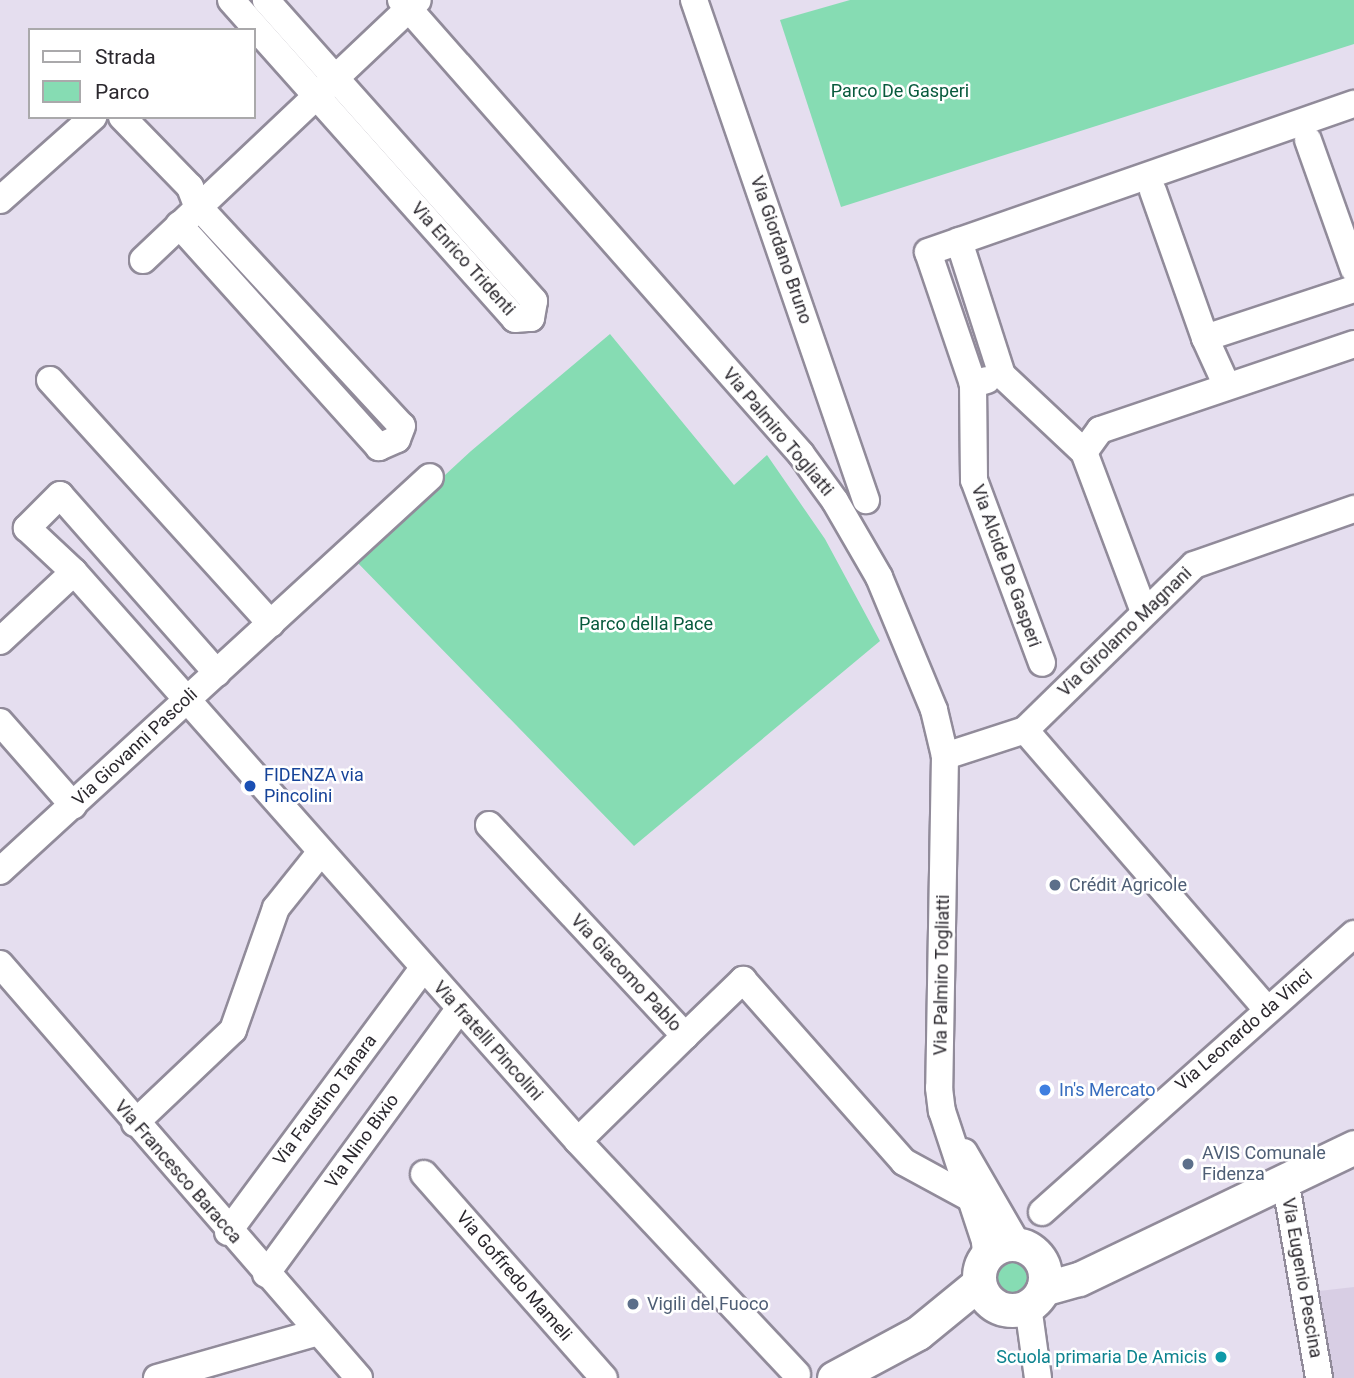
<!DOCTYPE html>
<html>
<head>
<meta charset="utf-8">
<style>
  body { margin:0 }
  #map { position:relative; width:1354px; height:1378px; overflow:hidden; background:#e5deef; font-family:Roboto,sans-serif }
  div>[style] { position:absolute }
  .built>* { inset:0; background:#d8cee4 }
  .green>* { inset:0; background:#86dcb3 }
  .round { border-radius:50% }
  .roads { filter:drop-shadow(2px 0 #918b9a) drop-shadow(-2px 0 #918b9a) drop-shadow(0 2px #918b9a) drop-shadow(0 -2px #918b9a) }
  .minor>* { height:26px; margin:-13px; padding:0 13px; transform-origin:13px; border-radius:13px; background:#fff }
  .major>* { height:33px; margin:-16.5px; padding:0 16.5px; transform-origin:16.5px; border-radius:16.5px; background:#fff }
  .major>.ring { margin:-16.5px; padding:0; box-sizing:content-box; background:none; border:33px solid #fff; border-radius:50% }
  .dots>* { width:19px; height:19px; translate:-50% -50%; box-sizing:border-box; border:4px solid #fff; border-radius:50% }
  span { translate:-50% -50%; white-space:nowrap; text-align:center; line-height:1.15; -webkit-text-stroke:5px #fff; paint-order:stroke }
  .park-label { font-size:18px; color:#085a3d }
  .street-label { font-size:18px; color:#2b282e }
  .transit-label { font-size:18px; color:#164399 }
  .left { translate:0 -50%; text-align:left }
  .service-label { font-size:18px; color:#4e5e75 }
  .shop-label { font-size:18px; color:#366cbe }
  .culture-label { font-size:18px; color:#0d838f }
  .right { translate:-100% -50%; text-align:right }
  .legend { position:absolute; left:28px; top:28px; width:228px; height:91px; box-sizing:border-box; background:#fff; border:2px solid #aaa9ab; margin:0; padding:9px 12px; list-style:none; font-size:21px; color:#2b282e }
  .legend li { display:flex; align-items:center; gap:14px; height:35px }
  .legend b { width:35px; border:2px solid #aaa9ab }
</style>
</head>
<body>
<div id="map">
  <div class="built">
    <div style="clip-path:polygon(1354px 1287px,1354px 1378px,1333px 1378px,1319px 1291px)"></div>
  </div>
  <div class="green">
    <div style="clip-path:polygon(850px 0,1354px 0,1354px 44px,841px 207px,780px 20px)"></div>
    <div style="clip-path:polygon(610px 334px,734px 485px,767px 455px,825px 539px,880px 641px,634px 846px,354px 559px,471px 451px)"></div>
    <div class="round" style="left:995px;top:1261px;width:32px;height:32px"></div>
  </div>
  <div class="roads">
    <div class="minor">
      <div style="left:231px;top:0;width:427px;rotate:48.3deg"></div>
      <div style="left:515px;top:319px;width:16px;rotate:-4deg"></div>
      <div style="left:531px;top:318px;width:17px;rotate:-80deg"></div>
      <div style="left:534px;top:301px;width:403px;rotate:-131.7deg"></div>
      <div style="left:401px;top:0;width:605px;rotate:48.62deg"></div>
      <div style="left:801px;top:454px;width:58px;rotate:54.1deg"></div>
      <div style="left:835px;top:501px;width:88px;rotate:59.9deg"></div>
      <div style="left:879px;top:577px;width:144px;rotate:67.5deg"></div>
      <div style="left:934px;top:710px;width:47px;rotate:76.6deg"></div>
      <div style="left:945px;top:756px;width:332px;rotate:91deg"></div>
      <div style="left:939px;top:1088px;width:23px;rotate:83deg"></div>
      <div style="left:942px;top:1111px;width:137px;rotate:71.7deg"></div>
      <div style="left:985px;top:1241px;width:16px;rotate:86deg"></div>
      <div style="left:694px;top:0;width:529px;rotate:71.02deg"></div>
      <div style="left:122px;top:117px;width:98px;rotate:45.8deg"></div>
      <div style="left:190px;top:187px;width:19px;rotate:69deg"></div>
      <div style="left:197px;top:205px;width:301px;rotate:47.2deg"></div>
      <div style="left:402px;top:426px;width:14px;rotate:111deg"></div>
      <div style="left:397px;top:439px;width:20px;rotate:156deg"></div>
      <div style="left:379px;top:447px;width:299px;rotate:-132deg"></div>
      <div style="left:1308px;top:140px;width:137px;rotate:70.4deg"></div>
      <div style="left:1153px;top:191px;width:156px;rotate:70.5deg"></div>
      <div style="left:1205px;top:338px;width:51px;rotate:65.5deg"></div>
      <div style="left:0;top:200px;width:125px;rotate:-41.7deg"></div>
      <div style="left:959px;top:241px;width:141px;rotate:72.2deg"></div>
      <div style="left:1002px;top:375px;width:112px;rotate:43.2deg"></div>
      <div style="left:1084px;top:452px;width:171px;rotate:69.4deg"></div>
      <div style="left:143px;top:260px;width:378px;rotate:-43.4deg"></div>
      <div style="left:1205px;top:338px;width:157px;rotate:-18.2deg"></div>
      <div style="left:50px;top:380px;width:329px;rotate:47.8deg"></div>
      <div style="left:987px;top:380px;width:15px;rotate:164deg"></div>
      <div style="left:973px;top:384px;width:96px;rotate:89.4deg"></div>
      <div style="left:974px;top:480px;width:195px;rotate:69.6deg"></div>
      <div style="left:973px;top:384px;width:139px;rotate:-108.8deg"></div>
      <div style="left:928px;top:252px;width:451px;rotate:-19.2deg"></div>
      <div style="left:1084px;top:452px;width:27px;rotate:-54deg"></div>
      <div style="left:1100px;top:430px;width:268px;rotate:-18.7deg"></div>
      <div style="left:0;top:641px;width:101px;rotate:-43deg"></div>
      <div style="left:217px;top:673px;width:237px;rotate:-131.4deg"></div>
      <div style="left:60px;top:495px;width:47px;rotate:135deg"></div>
      <div style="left:27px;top:528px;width:64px;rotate:43.1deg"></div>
      <div style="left:74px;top:572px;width:760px;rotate:48.47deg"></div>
      <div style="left:578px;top:1141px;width:320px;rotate:46.8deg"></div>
      <div style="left:0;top:722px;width:111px;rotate:48.7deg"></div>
      <div style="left:1025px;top:730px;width:369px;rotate:49.1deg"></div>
      <div style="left:945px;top:756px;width:84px;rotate:-18deg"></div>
      <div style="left:1025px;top:730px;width:236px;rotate:-44.3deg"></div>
      <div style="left:1194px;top:565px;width:170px;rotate:-19.3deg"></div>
      <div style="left:489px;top:825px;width:288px;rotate:47.1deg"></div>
      <div style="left:685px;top:1036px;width:81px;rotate:-44deg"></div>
      <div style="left:743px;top:980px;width:243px;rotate:48.5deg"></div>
      <div style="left:904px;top:1162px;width:75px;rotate:28.6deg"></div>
      <div style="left:0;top:871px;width:583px;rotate:-42.5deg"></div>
      <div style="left:0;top:964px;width:548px;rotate:49.07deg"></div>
      <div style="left:135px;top:1123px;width:135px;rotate:-43.5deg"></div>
      <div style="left:233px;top:1030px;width:129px;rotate:-70.6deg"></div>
      <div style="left:276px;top:908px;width:70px;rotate:-51.3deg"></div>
      <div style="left:578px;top:1141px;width:150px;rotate:-44.5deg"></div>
      <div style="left:964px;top:1152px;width:108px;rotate:59.9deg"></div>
      <div style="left:424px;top:1174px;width:272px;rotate:48.6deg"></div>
      <div style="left:1285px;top:1179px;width:202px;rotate:80.3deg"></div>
      <div style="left:1042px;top:1212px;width:418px;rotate:-41.7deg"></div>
      <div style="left:228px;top:1232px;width:328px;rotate:-53.5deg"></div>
      <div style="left:266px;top:1274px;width:328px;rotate:-53.9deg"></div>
      <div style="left:1028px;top:1306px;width:73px;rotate:82.1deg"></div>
      <div style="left:157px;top:1378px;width:167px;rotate:-15.9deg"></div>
    </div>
    <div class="major">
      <div class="ring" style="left:979px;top:1244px;width:33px;height:33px"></div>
      <div style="left:1043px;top:1289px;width:37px;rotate:-16deg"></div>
      <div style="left:1079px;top:1279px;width:305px;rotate:-25.6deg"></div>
      <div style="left:834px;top:1378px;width:95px;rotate:-28.2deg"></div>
      <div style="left:918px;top:1333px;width:79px;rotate:-39.3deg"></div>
    </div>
  </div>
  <div class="dots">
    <div style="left:250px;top:786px;background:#1a4fb4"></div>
    <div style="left:1055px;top:885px;background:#5c6f8a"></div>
    <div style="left:1045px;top:1090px;background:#3f7fe0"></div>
    <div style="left:1188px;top:1164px;background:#5c6f8a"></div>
    <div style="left:633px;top:1304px;background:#5c6f8a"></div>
    <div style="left:1221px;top:1357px;background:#0f9aa8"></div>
  </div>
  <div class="park-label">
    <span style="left:900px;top:91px">Parco De Gasperi</span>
    <span style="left:646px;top:624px">Parco della Pace</span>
  </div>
  <div class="street-label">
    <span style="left:781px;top:250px;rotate:71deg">Via Giordano Bruno</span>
    <span style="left:463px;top:259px;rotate:48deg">Via Enrico Tridenti</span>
    <span style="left:778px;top:432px;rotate:50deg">Via Palmiro Togliatti</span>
    <span style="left:1006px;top:566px;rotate:70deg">Via Alcide De Gasperi</span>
    <span style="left:1125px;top:632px;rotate:-44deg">Via Girolamo Magnani</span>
    <span style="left:135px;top:747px;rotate:-43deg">Via Giovanni Pascoli</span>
    <span style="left:626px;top:973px;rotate:47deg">Via Giacomo Pablo</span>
    <span style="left:942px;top:975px;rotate:-89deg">Via Palmiro Togliatti</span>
    <span style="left:1244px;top:1030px;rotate:-41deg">Via Leonardo da Vinci</span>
    <span style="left:488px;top:1041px;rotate:48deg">Via fratelli Pincolini</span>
    <span style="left:325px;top:1100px;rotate:-53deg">Via Faustino Tanara</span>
    <span style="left:362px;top:1141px;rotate:-54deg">Via Nino Bixio</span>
    <span style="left:178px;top:1172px;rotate:49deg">Via Francesco Baracca</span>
    <span style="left:514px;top:1276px;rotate:49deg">Via Goffredo Mameli</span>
    <span style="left:1302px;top:1278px;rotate:80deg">Via Eugenio Pescina</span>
  </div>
  <div class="transit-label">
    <span class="left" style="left:264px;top:786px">FIDENZA via<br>Pincolini</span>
  </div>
  <div class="service-label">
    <span class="left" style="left:1069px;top:885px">Crédit Agricole</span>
    <span class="left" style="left:1202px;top:1164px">AVIS Comunale<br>Fidenza</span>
    <span class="left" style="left:647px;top:1304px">Vigili del Fuoco</span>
  </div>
  <div class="shop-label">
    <span class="left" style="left:1059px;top:1090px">In's Mercato</span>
  </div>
  <div class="culture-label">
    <span class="right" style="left:1207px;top:1357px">Scuola primaria De Amicis</span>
  </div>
  <ul class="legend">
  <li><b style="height:9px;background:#fff"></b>Strada</li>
  <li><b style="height:19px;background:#86dcb3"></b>Parco</li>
  </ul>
</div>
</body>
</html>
